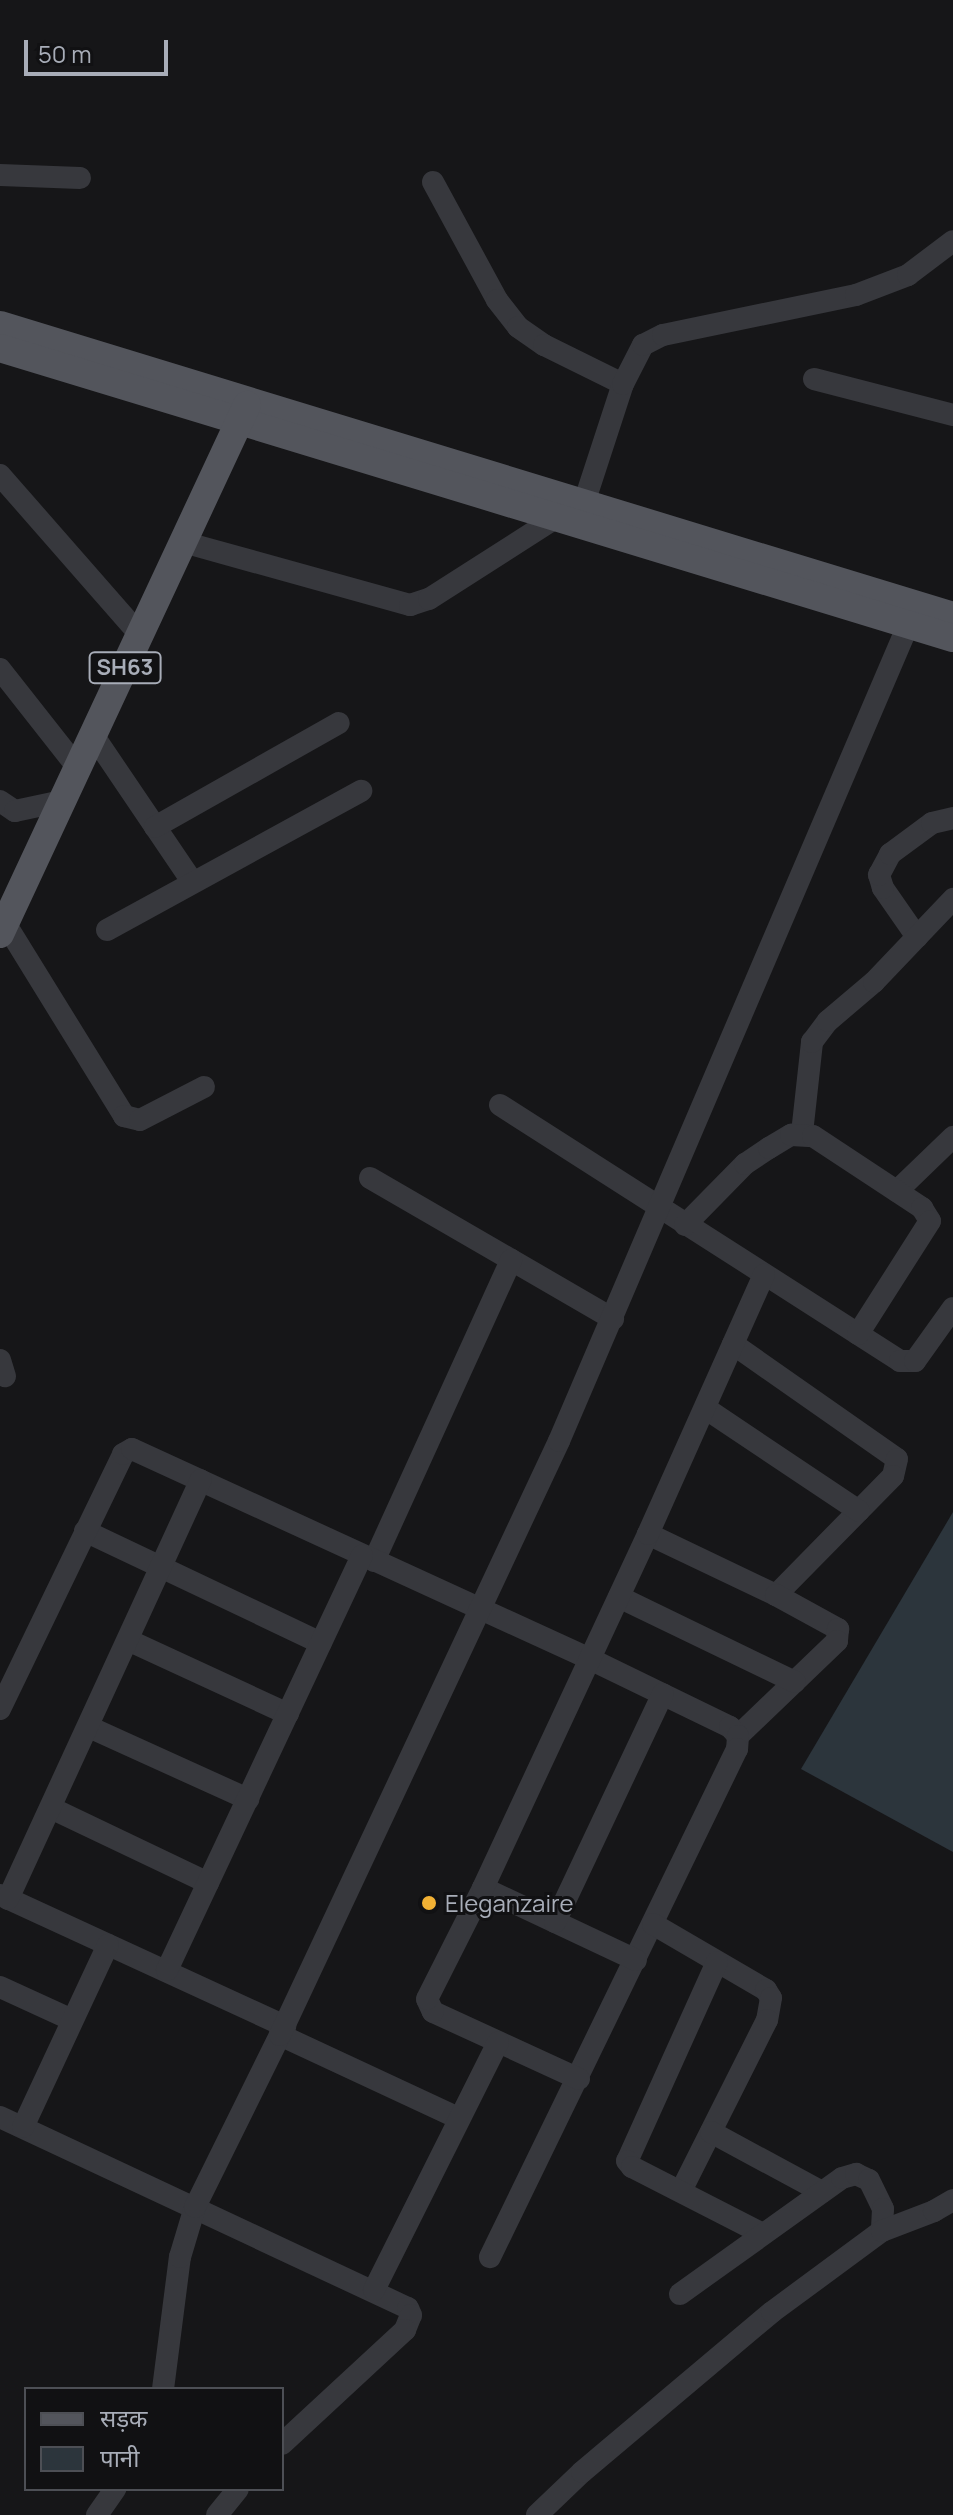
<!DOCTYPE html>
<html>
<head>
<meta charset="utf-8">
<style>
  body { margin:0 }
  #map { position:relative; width:953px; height:2515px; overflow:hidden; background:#161618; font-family:Manrope,"Noto Sans Devanagari",sans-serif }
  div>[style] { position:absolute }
  .water>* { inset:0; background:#2c353c }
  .minor>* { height:22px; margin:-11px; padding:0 11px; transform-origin:11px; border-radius:11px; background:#37383d }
  .major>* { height:28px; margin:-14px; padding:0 14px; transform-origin:14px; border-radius:14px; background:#53555c }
  .dots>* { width:22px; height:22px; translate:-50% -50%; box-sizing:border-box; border:4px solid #111113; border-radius:50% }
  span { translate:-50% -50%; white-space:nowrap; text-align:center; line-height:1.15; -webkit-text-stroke:6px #111113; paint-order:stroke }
  .shield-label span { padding:2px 6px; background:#111113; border:2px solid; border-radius:6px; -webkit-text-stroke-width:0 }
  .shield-label { font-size:22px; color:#a8adb8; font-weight:700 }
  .poi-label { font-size:24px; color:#a8adb8 }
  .left { translate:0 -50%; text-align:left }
  .legend { position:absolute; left:24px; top:2387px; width:260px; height:104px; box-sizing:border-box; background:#111113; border:2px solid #4d4f55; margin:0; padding:10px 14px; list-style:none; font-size:24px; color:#a8adb8 }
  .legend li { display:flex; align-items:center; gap:16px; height:40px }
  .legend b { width:40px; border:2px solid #4d4f55 }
  .scale { position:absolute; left:24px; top:40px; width:144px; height:36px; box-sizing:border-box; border:4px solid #a8adb8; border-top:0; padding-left:10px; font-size:24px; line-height:28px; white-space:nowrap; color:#a8adb8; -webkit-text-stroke:6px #111113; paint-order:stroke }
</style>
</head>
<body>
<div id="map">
  <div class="water">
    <div style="clip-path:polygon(953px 1512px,953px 1852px,801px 1769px)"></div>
  </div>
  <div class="minor">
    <div style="left:0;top:175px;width:80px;rotate:2.1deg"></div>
    <div style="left:433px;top:182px;width:134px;rotate:61.5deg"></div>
    <div style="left:497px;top:300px;width:34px;rotate:52deg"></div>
    <div style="left:518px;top:327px;width:32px;rotate:35deg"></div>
    <div style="left:544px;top:345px;width:88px;rotate:26.3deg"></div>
    <div style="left:814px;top:379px;width:144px;rotate:14.5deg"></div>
    <div style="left:0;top:475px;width:213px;rotate:48.8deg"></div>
    <div style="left:584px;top:503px;width:125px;rotate:-71.9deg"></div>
    <div style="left:623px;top:384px;width:44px;rotate:-62.9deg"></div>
    <div style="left:643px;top:345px;width:22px;rotate:-27deg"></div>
    <div style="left:663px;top:335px;width:197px;rotate:-11.7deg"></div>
    <div style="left:856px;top:295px;width:56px;rotate:-21deg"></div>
    <div style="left:908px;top:275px;width:56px;rotate:-37.1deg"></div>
    <div style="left:183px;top:542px;width:236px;rotate:15.5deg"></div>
    <div style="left:410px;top:605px;width:20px;rotate:-18deg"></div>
    <div style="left:429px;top:599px;width:152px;rotate:-32.6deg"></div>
    <div style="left:0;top:669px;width:126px;rotate:51.8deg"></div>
    <div style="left:93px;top:735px;width:176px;rotate:55.9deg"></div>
    <div style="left:0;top:801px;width:18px;rotate:34deg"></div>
    <div style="left:15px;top:811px;width:48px;rotate:-12deg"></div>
    <div style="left:155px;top:827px;width:211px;rotate:-29.5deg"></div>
    <div style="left:5px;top:923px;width:227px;rotate:58.3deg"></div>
    <div style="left:124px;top:1116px;width:16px;rotate:14deg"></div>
    <div style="left:140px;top:1120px;width:72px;rotate:-27.3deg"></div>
    <div style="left:107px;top:930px;width:290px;rotate:-28.7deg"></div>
    <div style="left:917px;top:937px;width:60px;rotate:-124.8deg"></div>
    <div style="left:883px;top:888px;width:14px;rotate:-107deg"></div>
    <div style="left:879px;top:875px;width:24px;rotate:-62deg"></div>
    <div style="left:890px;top:854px;width:52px;rotate:-36.4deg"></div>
    <div style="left:932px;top:823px;width:22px;rotate:-13deg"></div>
    <div style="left:500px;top:1105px;width:475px;rotate:32.6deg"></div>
    <div style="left:900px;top:1361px;width:15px"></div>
    <div style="left:915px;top:1361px;width:65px;rotate:-54.4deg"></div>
    <div style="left:802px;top:1133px;width:92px;rotate:-83.7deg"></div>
    <div style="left:812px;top:1042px;width:26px;rotate:-53deg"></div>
    <div style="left:828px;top:1021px;width:60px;rotate:-40.3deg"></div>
    <div style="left:874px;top:982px;width:115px;rotate:-46.4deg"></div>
    <div style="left:370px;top:1178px;width:281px;rotate:30.1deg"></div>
    <div style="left:897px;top:1191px;width:78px;rotate:-44deg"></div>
    <div style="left:685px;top:1225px;width:86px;rotate:-45.5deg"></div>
    <div style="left:745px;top:1164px;width:29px;rotate:-34deg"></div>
    <div style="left:769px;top:1148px;width:26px;rotate:-31deg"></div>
    <div style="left:791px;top:1135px;width:22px;rotate:3deg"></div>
    <div style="left:813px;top:1136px;width:131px;rotate:33.4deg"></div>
    <div style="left:922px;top:1208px;width:15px;rotate:58deg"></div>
    <div style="left:930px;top:1221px;width:134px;rotate:122.5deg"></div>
    <div style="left:733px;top:1344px;width:200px;rotate:35deg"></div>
    <div style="left:897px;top:1459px;width:17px;rotate:103deg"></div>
    <div style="left:893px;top:1476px;width:167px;rotate:134.5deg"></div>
    <div style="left:0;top:1360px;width:17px;rotate:73deg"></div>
    <div style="left:705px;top:1408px;width:185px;rotate:33.8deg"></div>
    <div style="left:85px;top:1531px;width:261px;rotate:25.4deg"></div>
    <div style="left:648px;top:1534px;width:142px;rotate:25.5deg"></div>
    <div style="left:776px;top:1595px;width:71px;rotate:28.7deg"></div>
    <div style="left:838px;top:1629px;width:12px;rotate:95deg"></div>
    <div style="left:837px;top:1641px;width:137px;rotate:136.2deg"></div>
    <div style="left:374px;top:1561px;width:331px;rotate:-65.5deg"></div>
    <div style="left:619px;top:1597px;width:195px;rotate:25.8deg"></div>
    <div style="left:130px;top:1641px;width:174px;rotate:24.8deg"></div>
    <div style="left:0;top:1709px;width:283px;rotate:-64.2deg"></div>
    <div style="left:123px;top:1454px;width:10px;rotate:-29deg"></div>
    <div style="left:132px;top:1449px;width:504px;rotate:24.63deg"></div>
    <div style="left:590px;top:1659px;width:156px;rotate:25.9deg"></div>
    <div style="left:730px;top:1727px;width:12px;rotate:48deg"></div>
    <div style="left:738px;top:1736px;width:13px;rotate:94deg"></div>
    <div style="left:737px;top:1749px;width:565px;rotate:115.93deg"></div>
    <div style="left:89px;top:1727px;width:175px;rotate:24.4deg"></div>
    <div style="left:51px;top:1808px;width:174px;rotate:25.5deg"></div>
    <div style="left:483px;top:1888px;width:169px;rotate:25.2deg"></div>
    <div style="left:0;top:1895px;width:314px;rotate:24.7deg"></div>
    <div style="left:8px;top:1899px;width:461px;rotate:-65.3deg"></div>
    <div style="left:555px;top:1922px;width:252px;rotate:-64.7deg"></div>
    <div style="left:653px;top:1924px;width:131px;rotate:30.3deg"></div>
    <div style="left:766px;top:1990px;width:9px;rotate:58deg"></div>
    <div style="left:771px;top:1998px;width:22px;rotate:100deg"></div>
    <div style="left:767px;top:2020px;width:191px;rotate:116.7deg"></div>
    <div style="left:717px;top:1962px;width:218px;rotate:114.3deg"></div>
    <div style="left:627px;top:2161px;width:8px;rotate:50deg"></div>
    <div style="left:632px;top:2167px;width:147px;rotate:27.1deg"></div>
    <div style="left:167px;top:1970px;width:458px;rotate:-64.8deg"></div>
    <div style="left:0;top:1987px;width:77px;rotate:24.6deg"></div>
    <div style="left:280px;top:2035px;width:196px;rotate:25deg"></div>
    <div style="left:579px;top:2079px;width:161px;rotate:-155.3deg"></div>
    <div style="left:433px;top:2012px;width:14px;rotate:-115deg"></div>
    <div style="left:427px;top:1999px;width:124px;rotate:-63.2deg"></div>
    <div style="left:483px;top:1888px;width:391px;rotate:-65deg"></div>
    <div style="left:648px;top:1534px;width:284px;rotate:-65.9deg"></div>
    <div style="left:0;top:2117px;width:450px;rotate:25.1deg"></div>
    <div style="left:408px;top:2308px;width:8px;rotate:67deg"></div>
    <div style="left:411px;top:2315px;width:16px;rotate:112deg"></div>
    <div style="left:405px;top:2330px;width:168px;rotate:137.2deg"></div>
    <div style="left:23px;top:2127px;width:201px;rotate:-65deg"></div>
    <div style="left:711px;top:2132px;width:126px;rotate:28.4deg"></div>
    <div style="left:374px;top:2290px;width:277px;rotate:-63.4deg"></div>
    <div style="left:680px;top:2294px;width:199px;rotate:-35.6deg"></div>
    <div style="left:842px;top:2178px;width:15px;rotate:-16deg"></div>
    <div style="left:856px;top:2174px;width:14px;rotate:25deg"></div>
    <div style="left:869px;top:2180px;width:32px;rotate:64deg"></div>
    <div style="left:883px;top:2209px;width:22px;rotate:93deg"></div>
    <div style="left:163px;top:2389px;width:133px;rotate:-82.7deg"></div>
    <div style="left:180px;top:2257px;width:52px;rotate:-73.3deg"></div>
    <div style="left:195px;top:2207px;width:192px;rotate:-63.7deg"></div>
    <div style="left:280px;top:2035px;width:656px;rotate:-64.84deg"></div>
    <div style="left:559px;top:1441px;width:888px;rotate:-66.84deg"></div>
    <div style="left:97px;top:2515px;width:32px;rotate:-55deg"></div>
    <div style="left:217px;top:2515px;width:33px;rotate:-51deg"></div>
    <div style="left:537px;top:2515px;width:62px;rotate:-43.7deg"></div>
    <div style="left:582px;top:2472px;width:248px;rotate:-40.1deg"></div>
    <div style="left:772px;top:2312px;width:137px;rotate:-36.4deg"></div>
    <div style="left:882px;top:2231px;width:56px;rotate:-21deg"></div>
    <div style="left:934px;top:2211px;width:22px;rotate:-30deg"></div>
  </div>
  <div class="major">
    <div style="left:0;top:325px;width:996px;rotate:16.98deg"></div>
    <div style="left:0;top:348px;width:996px;rotate:16.93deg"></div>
    <div style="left:0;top:934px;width:584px;rotate:-64.97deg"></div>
  </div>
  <div class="dots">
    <div style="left:429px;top:1903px;background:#f2b134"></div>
  </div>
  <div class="shield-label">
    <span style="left:125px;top:668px">SH63</span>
  </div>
  <div class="poi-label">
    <span class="left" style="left:445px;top:1903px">Eleganzaire</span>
  </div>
  <ul class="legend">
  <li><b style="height:10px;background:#53555c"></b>सड़क</li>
  <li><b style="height:22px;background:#2c353c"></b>पानी</li>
  </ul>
  <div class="scale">50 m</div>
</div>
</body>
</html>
